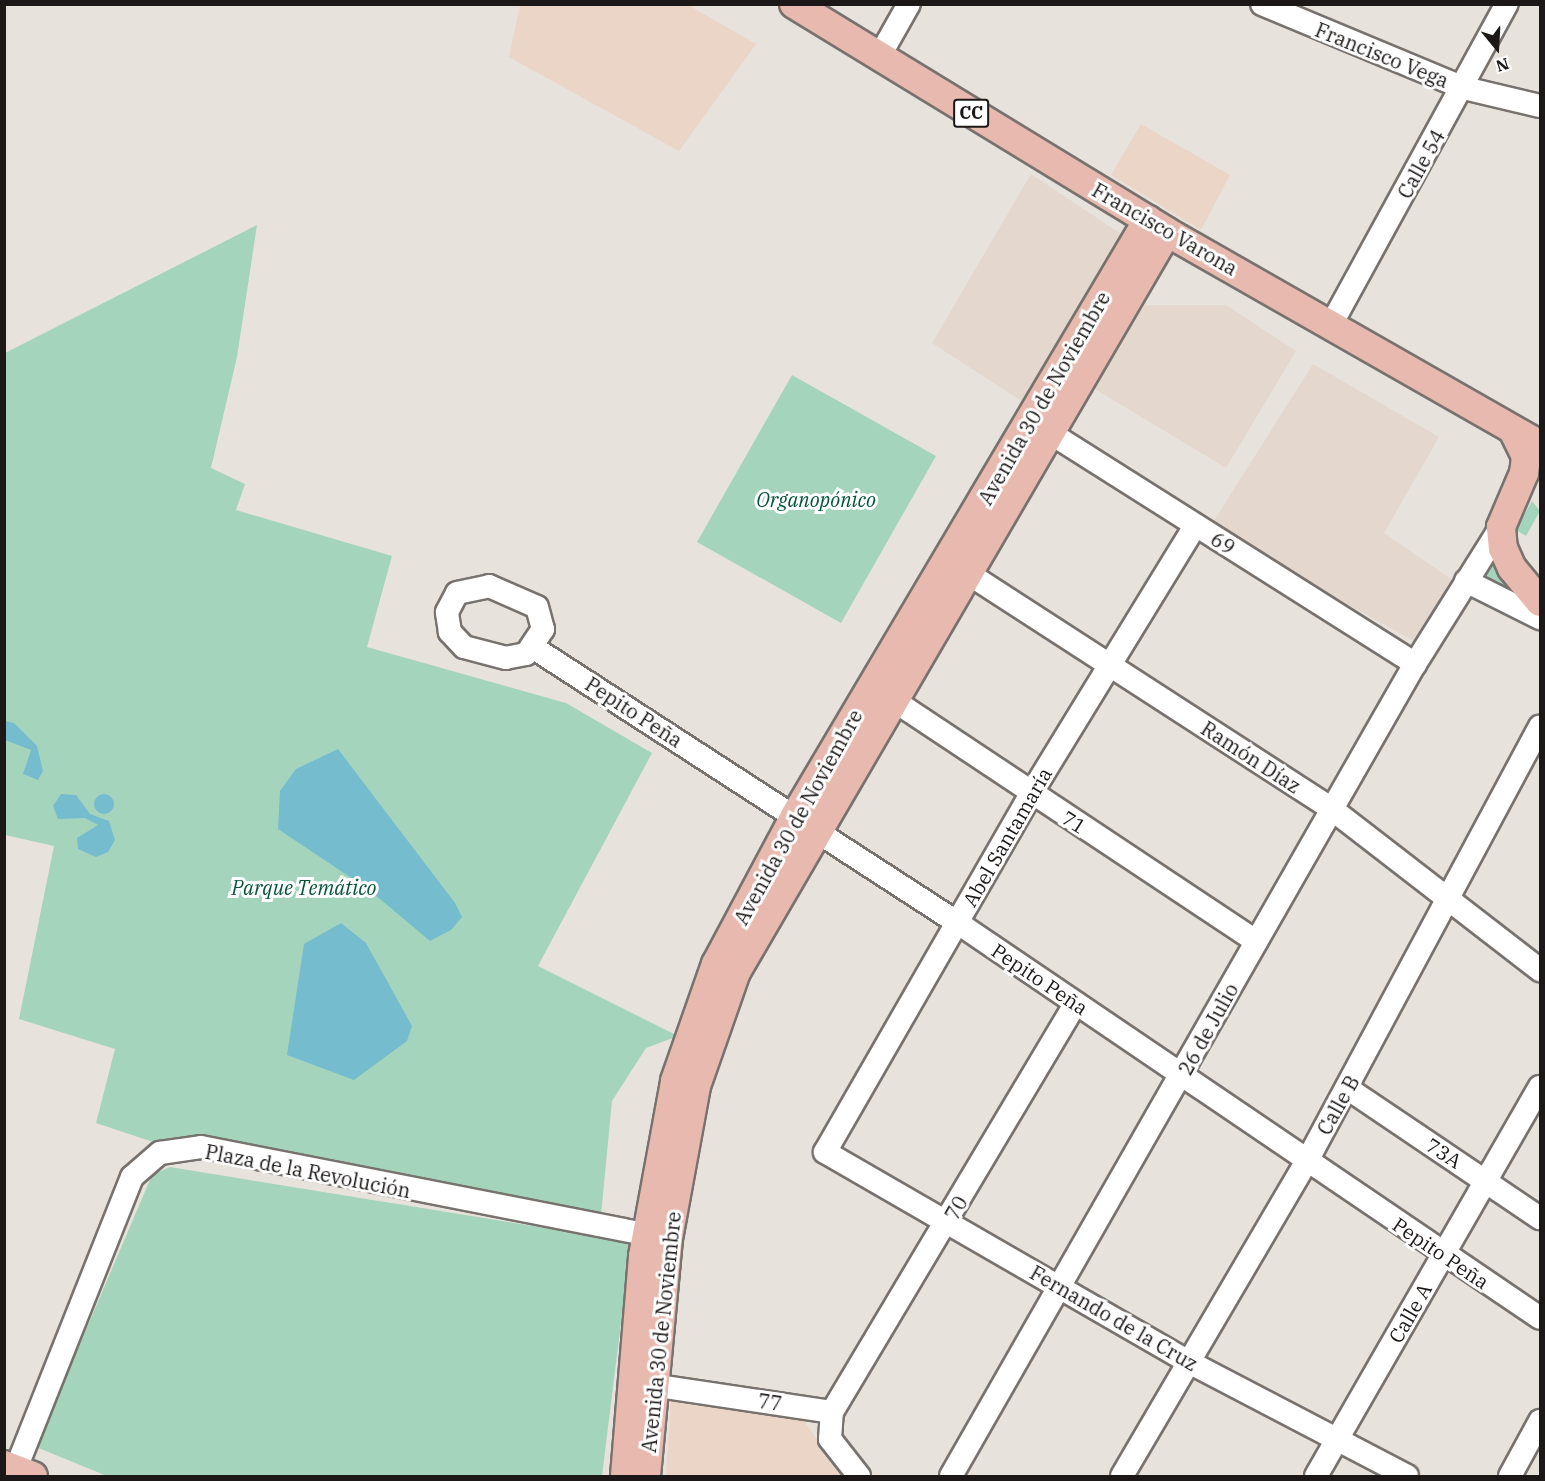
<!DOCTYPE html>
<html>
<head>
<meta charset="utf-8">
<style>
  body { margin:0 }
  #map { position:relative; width:1545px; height:1481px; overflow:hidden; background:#e8e2dd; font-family:"IBM Plex Serif",serif }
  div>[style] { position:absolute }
  .built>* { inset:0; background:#e4d7cd }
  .education>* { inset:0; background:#ead5c7 }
  .green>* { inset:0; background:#a5d4bc }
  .water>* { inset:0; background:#75bccf }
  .round { border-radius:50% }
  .roads { filter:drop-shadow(2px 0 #78726e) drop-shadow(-2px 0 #78726e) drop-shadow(0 2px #78726e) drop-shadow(0 -2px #78726e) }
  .minor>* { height:22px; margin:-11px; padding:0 11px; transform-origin:11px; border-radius:11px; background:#fff }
  .major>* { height:28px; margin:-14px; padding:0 14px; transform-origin:14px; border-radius:14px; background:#e8b9af }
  span { translate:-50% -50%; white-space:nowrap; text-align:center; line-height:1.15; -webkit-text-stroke:6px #fff; paint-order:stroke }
  .shield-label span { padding:2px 4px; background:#fff; border:2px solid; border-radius:4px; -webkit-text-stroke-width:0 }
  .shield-label { font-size:18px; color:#1b1817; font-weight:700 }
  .street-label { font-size:20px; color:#1b1817 }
  .park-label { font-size:20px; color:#055539; font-style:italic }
  .frame { position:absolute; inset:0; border:6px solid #1b1817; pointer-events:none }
  .north { position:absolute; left:1467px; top:18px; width:60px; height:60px; -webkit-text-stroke:4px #fff; paint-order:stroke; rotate:162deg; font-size:16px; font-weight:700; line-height:24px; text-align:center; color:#1b1817 }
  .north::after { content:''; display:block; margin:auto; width:21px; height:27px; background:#1b1817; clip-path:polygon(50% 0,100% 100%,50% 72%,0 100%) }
</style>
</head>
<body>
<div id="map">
  <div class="built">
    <div style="clip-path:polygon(1031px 174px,1127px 238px,1026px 404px,932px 343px)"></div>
    <div style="clip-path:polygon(1145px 305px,1226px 305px,1296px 351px,1226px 468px,1090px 386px)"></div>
    <div style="clip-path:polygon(1313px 364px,1439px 437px,1384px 533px,1454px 581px,1417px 643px,1210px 527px)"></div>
  </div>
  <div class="education">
    <div style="clip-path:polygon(520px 5px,688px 5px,756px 44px,679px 151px,509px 57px)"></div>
    <div style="clip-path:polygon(1141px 124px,1230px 175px,1201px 230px,1111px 175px)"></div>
    <div style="clip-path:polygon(671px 1397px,800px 1416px,844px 1476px,666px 1476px)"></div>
  </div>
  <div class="green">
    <div style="clip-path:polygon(257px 225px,237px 357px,211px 468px,245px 484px,236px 510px,392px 556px,367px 647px,566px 703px,652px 753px,538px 966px,678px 1036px,646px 1048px,612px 1101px,601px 1215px,204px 1137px,156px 1143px,96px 1123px,115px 1049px,19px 1019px,54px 846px,5px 835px,5px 353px)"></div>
    <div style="clip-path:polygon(792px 375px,936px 456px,841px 623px,697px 542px)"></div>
    <div style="clip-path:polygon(1532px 501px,1540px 511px,1526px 536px,1516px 530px)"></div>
    <div style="clip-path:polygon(1495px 553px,1532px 605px,1482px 579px)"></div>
    <div style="clip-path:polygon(170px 1167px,631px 1242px,602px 1476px,107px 1476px,36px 1447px,152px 1175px)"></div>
  </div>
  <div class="water">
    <div style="clip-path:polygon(5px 721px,14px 723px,37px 746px,43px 771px,38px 780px,23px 774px,31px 750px,5px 740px)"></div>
    <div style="clip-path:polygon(338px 749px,455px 903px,462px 917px,451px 930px,430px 941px,368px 889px,278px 829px,280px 791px,296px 769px)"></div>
    <div style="clip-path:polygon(61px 794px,76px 795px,90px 814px,109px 821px,115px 840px,108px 852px,96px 857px,78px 849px,77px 838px,98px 825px,85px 818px,58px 819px,53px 806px)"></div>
    <div class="round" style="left:94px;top:794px;width:20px;height:20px"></div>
    <div style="clip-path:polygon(341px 923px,366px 943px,412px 1026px,407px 1041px,354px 1080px,287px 1055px,304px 944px)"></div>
  </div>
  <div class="roads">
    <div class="minor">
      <div style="left:1262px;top:4px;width:219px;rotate:22.6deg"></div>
      <div style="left:1464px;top:88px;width:78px;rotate:13.3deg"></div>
      <div style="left:879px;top:57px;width:61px;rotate:-60.5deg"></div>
      <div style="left:1332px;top:323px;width:364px;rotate:-61.3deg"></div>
      <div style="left:1036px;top:424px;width:449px;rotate:32.3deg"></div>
      <div style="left:1195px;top:526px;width:314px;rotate:121.5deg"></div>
      <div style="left:1031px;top:794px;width:413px;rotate:119.9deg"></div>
      <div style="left:825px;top:1152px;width:420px;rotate:30deg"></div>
      <div style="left:1189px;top:1362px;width:246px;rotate:27.6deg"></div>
      <div style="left:955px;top:565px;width:450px;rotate:32.9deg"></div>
      <div style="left:1333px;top:810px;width:262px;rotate:37.7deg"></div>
      <div style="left:1466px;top:581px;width:83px;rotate:26.6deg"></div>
      <div style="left:489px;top:586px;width:52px;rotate:23.6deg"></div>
      <div style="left:537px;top:607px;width:23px;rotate:75deg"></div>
      <div style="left:543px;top:629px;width:30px;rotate:124deg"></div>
      <div style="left:526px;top:654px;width:20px;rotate:169deg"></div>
      <div style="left:506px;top:658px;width:43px;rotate:-165.3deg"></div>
      <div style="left:464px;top:647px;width:21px;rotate:-133deg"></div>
      <div style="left:450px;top:632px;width:20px;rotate:-99deg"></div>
      <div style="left:447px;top:612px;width:21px;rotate:-62deg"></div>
      <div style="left:457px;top:593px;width:33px;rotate:-12deg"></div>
      <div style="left:534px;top:648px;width:505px;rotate:32.97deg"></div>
      <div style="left:958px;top:923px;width:703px;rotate:34.16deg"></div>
      <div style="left:893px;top:700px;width:436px;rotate:33.6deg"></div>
      <div style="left:1347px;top:1088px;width:233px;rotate:34deg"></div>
      <div style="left:638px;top:1383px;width:196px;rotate:8.5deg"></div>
      <div style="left:13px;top:1476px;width:322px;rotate:-68.3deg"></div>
      <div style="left:132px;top:1177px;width:37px;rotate:-41deg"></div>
      <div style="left:160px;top:1153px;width:41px;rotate:-8.3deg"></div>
      <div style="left:201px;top:1147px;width:471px;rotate:11.1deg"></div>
      <div style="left:859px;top:1476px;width:47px;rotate:-128.1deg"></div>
      <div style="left:830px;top:1439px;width:27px;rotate:-86deg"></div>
      <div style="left:832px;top:1412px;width:476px;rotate:-59.2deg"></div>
      <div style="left:951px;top:1476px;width:935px;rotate:-60.26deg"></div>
      <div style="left:1415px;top:664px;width:162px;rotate:-57.9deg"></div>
      <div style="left:1122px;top:1476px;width:365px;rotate:-59.6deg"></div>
      <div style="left:1307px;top:1161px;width:493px;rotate:-61.8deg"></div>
      <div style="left:1316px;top:1476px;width:449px;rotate:-60.1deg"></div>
      <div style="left:1510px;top:1476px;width:63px;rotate:-61.4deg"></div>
    </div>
    <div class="major">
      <div style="left:794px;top:4px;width:437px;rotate:31.4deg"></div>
      <div style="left:1167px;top:232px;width:430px;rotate:29.7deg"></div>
      <div style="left:1513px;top:430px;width:30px;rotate:64deg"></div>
      <div style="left:1526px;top:457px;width:16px;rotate:97deg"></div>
      <div style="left:1524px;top:473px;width:59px;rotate:113.1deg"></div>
      <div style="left:1501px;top:527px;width:21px;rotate:85deg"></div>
      <div style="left:1503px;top:548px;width:22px;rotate:66deg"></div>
      <div style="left:1512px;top:568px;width:44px;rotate:50.5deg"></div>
      <div style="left:4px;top:1465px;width:31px;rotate:21deg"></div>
      <div style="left:625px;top:1476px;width:221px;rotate:-85.3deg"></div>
      <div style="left:643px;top:1256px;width:178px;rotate:-79.6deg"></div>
      <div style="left:675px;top:1081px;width:124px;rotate:-70.7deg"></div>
      <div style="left:716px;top:964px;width:168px;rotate:-61.9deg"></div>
      <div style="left:795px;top:816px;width:693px;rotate:-59.36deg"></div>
      <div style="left:646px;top:1476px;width:238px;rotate:-84.7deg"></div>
      <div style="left:668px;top:1239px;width:156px;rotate:-79.6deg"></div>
      <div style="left:696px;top:1086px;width:121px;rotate:-70.7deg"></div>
      <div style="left:736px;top:972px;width:856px;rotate:-59.78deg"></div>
    </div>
  </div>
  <div class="shield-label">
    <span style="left:971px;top:113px">CC</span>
  </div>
  <div class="street-label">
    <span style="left:1382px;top:55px;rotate:22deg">Francisco Vega</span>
    <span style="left:1421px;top:164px;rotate:-61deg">Calle 54</span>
    <span style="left:1165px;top:229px;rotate:30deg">Francisco Varona</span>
    <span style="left:1044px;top:398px;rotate:-60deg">Avenida 30 de Noviembre</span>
    <span style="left:1223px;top:543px;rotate:32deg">69</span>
    <span style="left:634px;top:712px;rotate:33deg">Pepito Peña</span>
    <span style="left:1251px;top:757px;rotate:33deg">Ramón Díaz</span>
    <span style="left:798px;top:817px;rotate:-61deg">Avenida 30 de Noviembre</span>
    <span style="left:1074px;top:822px;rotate:33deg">71</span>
    <span style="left:1007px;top:837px;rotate:-60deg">Abel Santamaría</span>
    <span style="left:1040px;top:979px;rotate:34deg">Pepito Peña</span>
    <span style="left:1208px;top:1029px;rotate:-61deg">26 de Julio</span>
    <span style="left:1338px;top:1105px;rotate:-61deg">Calle B</span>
    <span style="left:1444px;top:1153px;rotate:33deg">73A</span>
    <span style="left:308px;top:1171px;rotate:11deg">Plaza de la Revolución</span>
    <span style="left:956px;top:1208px;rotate:-60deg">70</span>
    <span style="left:1441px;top:1253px;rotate:34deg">Pepito Peña</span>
    <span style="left:1410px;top:1313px;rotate:-60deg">Calle A</span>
    <span style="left:1114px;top:1318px;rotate:30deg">Fernando de la Cruz</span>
    <span style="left:661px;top:1332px;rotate:-84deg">Avenida 30 de Noviembre</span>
    <span style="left:770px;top:1402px;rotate:8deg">77</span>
  </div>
  <div class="park-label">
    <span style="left:816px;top:499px">Organopónico</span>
    <span style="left:304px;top:887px">Parque Temático</span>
  </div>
  <div class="frame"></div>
  <div class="north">N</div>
</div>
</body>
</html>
